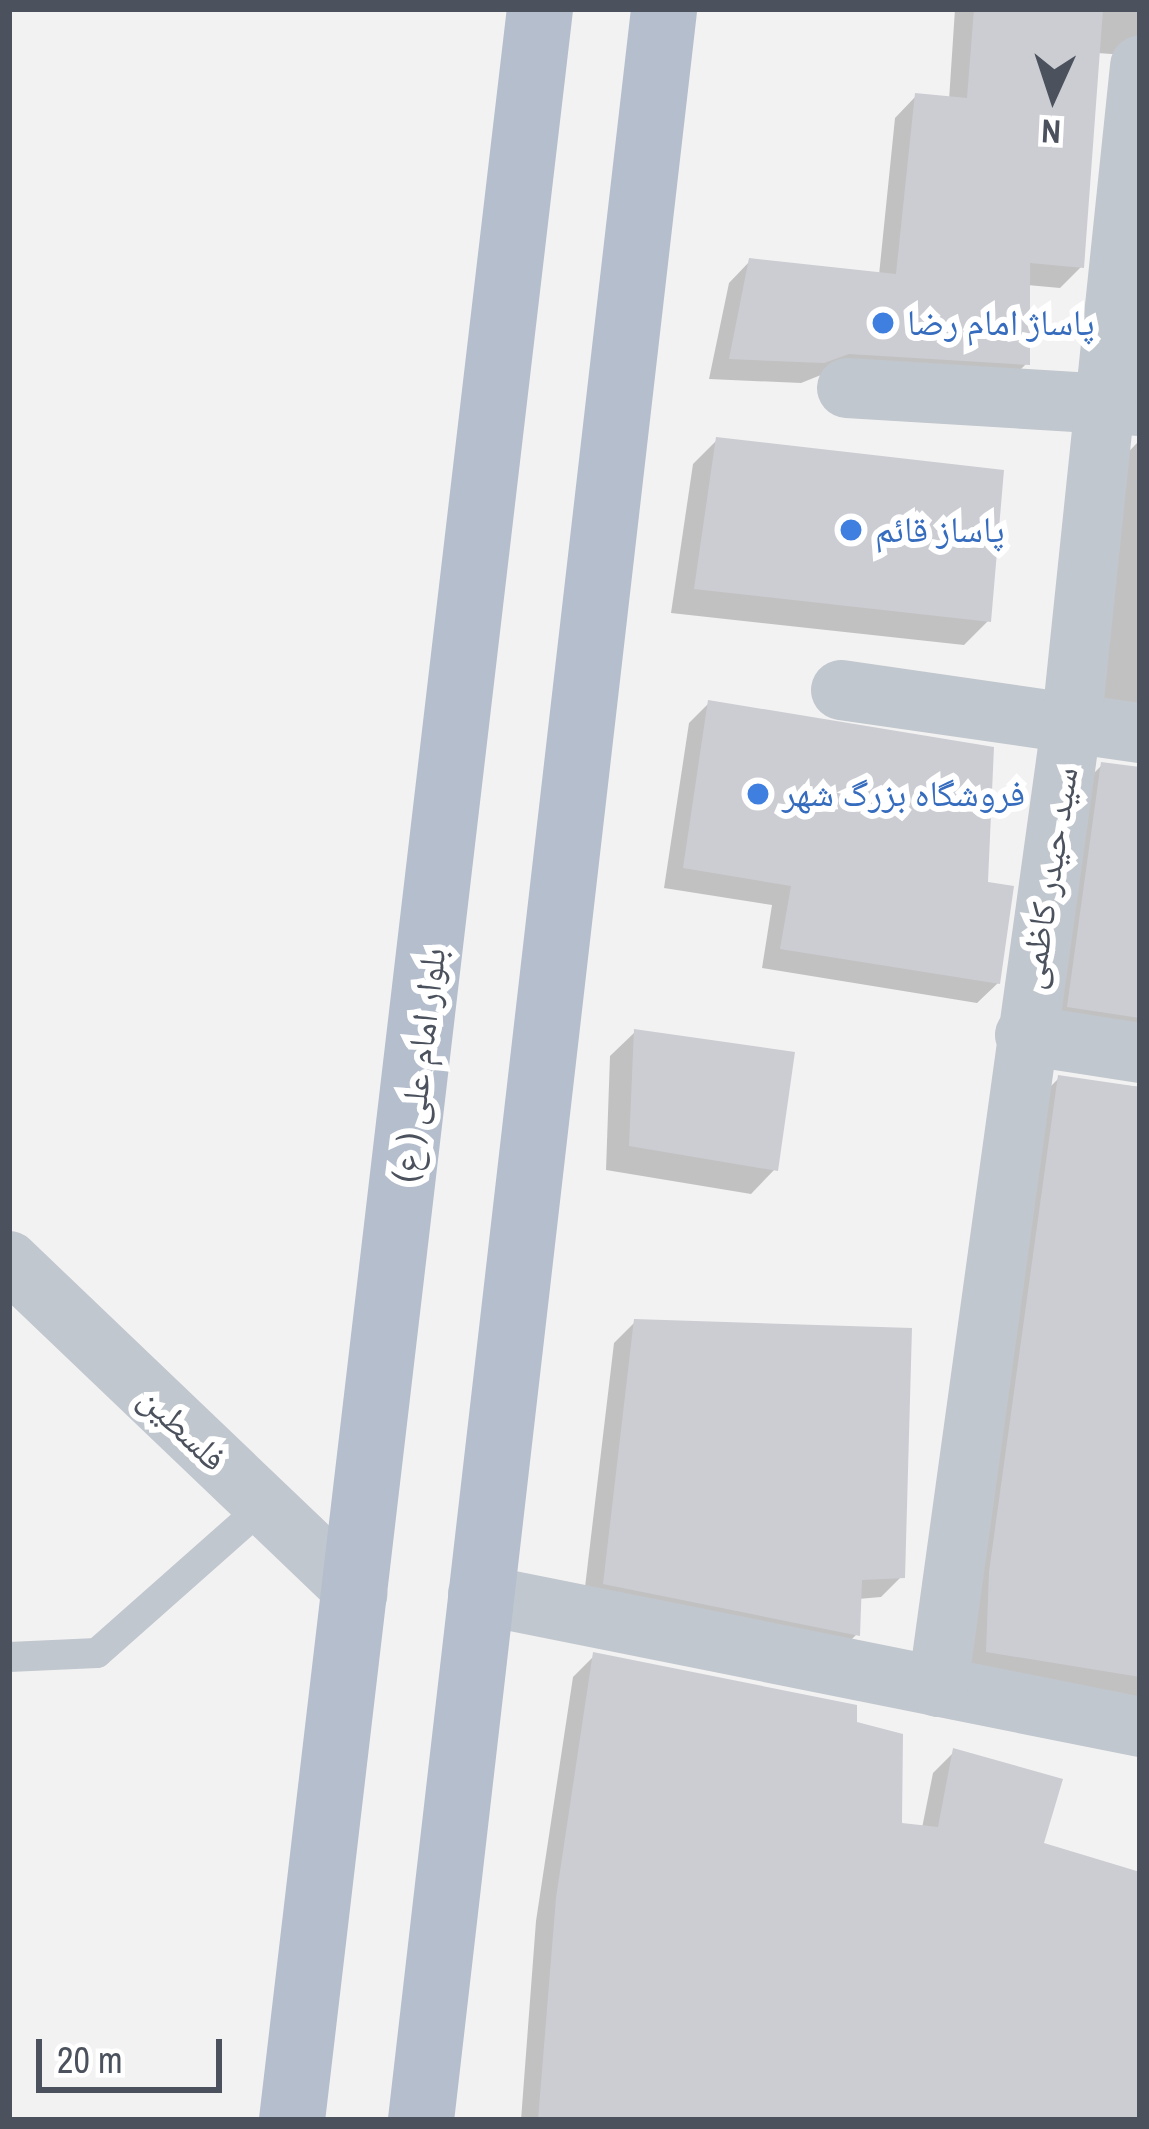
<!DOCTYPE html>
<html>
<head>
<meta charset="utf-8">
<style>
  body { margin:0 }
  #map { position:relative; width:1149px; height:2129px; overflow:hidden; background:#f3f2f2; font-family:"Archivo Narrow","Noto Naskh Arabic",sans-serif }
  div>[style] { position:absolute }
  .shadow>* { inset:0; background:#0003 }
  .building>* { inset:0; background:#cccdd3 }
  .lane>* { height:30px; margin:-15px; padding:0 15px; transform-origin:15px; border-radius:15px; background:#c1c7ce }
  .street>* { height:60px; margin:-30px; padding:0 30px; transform-origin:30px; border-radius:30px; background:#c1c7ce }
  .primary>* { height:66px; margin:-33px; padding:0 33px; transform-origin:33px; border-radius:33px; background:#b4becd }
  .dots>* { width:33px; height:33px; translate:-50% -50%; box-sizing:border-box; border:6px solid #fff; border-radius:50% }
  span { translate:-50% -50%; white-space:nowrap; text-align:center; line-height:1.15; -webkit-text-stroke:12px #fff; paint-order:stroke }
  .shop-label { font-size:36px; color:#366cbe }
  .left { translate:0 -50%; text-align:left }
  .street-label { font-size:36px; color:#4b525d }
  .frame { position:absolute; inset:0; border:12px solid #4b525d; pointer-events:none }
  .north { position:absolute; left:993px; top:36px; width:120px; height:120px; -webkit-text-stroke:9px #fff; paint-order:stroke; rotate:183deg; font-size:33px; font-weight:700; line-height:48px; text-align:center; color:#4b525d }
  .north::after { content:''; display:block; margin:auto; width:42px; height:54px; background:#4b525d; clip-path:polygon(50% 0,100% 100%,50% 72%,0 100%) }
  .scale { position:absolute; left:36px; top:2039px; width:186px; height:54px; box-sizing:border-box; border:6px solid #4b525d; border-top:0; padding-left:15px; font-size:36px; line-height:42px; white-space:nowrap; color:#4b525d; -webkit-text-stroke:9px #fff; paint-order:stroke }
</style>
</head>
<body>
<div id="map">
  <div class="shadow">
    <div style="clip-path:polygon(955px 9px,1140px 9px,1140px 56px,1097px 53px,1081px 267px,1060px 288px,1027px 285px,1027px 363px,1006px 384px,826px 373px,801px 383px,709px 379px,729px 283px,750px 261px,879px 275px,895px 118px,916px 96px,949px 100px)"></div>
    <div style="clip-path:polygon(717px 440px,989px 620px,964px 645px,671px 613px,693px 464px)"></div>
    <div style="clip-path:polygon(1137px 443px,1140px 443px,1140px 726px,1090px 714px,1116px 465px)"></div>
    <div style="clip-path:polygon(709px 703px,985px 885px,998px 983px,977px 1003px,762px 968px,772px 905px,664px 888px,689px 723px)"></div>
    <div style="clip-path:polygon(1102px 765px,1140px 768px,1140px 1046px,1048px 1027px,1081px 786px)"></div>
    <div style="clip-path:polygon(635px 1032px,775px 1169px,751px 1194px,606px 1170px,610px 1056px)"></div>
    <div style="clip-path:polygon(1059px 1078px,1140px 1087px,1140px 1701px,966px 1672px,1038px 1099px)"></div>
    <div style="clip-path:polygon(635px 1322px,902px 1576px,881px 1597px,858px 1599px,857px 1634px,836px 1655px,583px 1604px,614px 1343px)"></div>
    <div style="clip-path:polygon(594px 1656px,854px 1724px,899px 1826px,922px 1828px,933px 1773px,954px 1752px,1040px 1845px,1140px 1875px,1140px 2120px,521px 2120px,536px 1921px,573px 1677px)"></div>
  </div>
  <div class="building">
    <div style="clip-path:polygon(974px 9px,1103px 9px,1084px 268px,1030px 263px,1030px 365px,849px 354px,824px 363px,729px 359px,749px 258px,896px 274px,915px 93px,967px 98px)"></div>
    <div style="clip-path:polygon(716px 437px,1004px 470px,991px 622px,694px 589px)"></div>
    <div style="clip-path:polygon(708px 700px,994px 747px,988px 882px,1014px 886px,1000px 984px,780px 949px,791px 886px,683px 868px)"></div>
    <div style="clip-path:polygon(1101px 762px,1140px 767px,1140px 1018px,1067px 1007px)"></div>
    <div style="clip-path:polygon(634px 1029px,795px 1052px,778px 1171px,629px 1146px)"></div>
    <div style="clip-path:polygon(1058px 1075px,1140px 1087px,1140px 1677px,986px 1652px,989px 1572px)"></div>
    <div style="clip-path:polygon(634px 1319px,912px 1328px,905px 1578px,862px 1580px,860px 1636px,603px 1584px)"></div>
    <div style="clip-path:polygon(593px 1652px,857px 1705px,857px 1722px,903px 1734px,902px 1823px,938px 1827px,953px 1748px,1063px 1779px,1044px 1843px,1140px 1872px,1140px 2120px,538px 2120px,556px 1898px)"></div>
  </div>
  <div class="lane">
    <div style="left:9px;top:1657px;width:88px;rotate:-2.6deg"></div>
    <div style="left:97px;top:1653px;width:223px;rotate:-41.5deg"></div>
  </div>
  <div class="street">
    <div style="left:847px;top:388px;width:294px;rotate:3.5deg"></div>
    <div style="left:841px;top:690px;width:302px;rotate:8.2deg"></div>
    <div style="left:1025px;top:1035px;width:116px;rotate:8.9deg"></div>
    <div style="left:9px;top:1261px;width:482px;rotate:43.7deg"></div>
    <div style="left:478px;top:1594px;width:675px;rotate:11.36deg"></div>
    <div style="left:938px;top:1687px;width:977px;rotate:-82.12deg"></div>
    <div style="left:1072px;top:719px;width:657px;rotate:-84.05deg"></div>
  </div>
  <div class="primary">
    <div style="left:292px;top:2120px;width:2126px;rotate:-83.3deg"></div>
    <div style="left:421px;top:2120px;width:2125px;rotate:-83.43deg"></div>
  </div>
  <div class="dots">
    <div style="left:883px;top:323px;background:#3f7fe0"></div>
    <div style="left:851px;top:530px;background:#3f7fe0"></div>
    <div style="left:758px;top:794px;background:#3f7fe0"></div>
  </div>
  <div class="shop-label">
    <span class="left" style="left:907px;top:323px">پاساژ امام رضا</span>
    <span class="left" style="left:875px;top:530px">پاساز قائم</span>
    <span class="left" style="left:782px;top:794px">فروشگاه بزرگ شهر</span>
  </div>
  <div class="street-label">
    <span style="left:1048px;top:878px;rotate:-81deg">سید حیدر کاظمی</span>
    <span style="left:419px;top:1065px;rotate:-83deg">بلوار امام علی ( ع)</span>
    <span style="left:183px;top:1428px;rotate:44deg">فلسطین</span>
  </div>
  <div class="frame"></div>
  <div class="north">N</div>
  <div class="scale">20 m</div>
</div>
</body>
</html>
